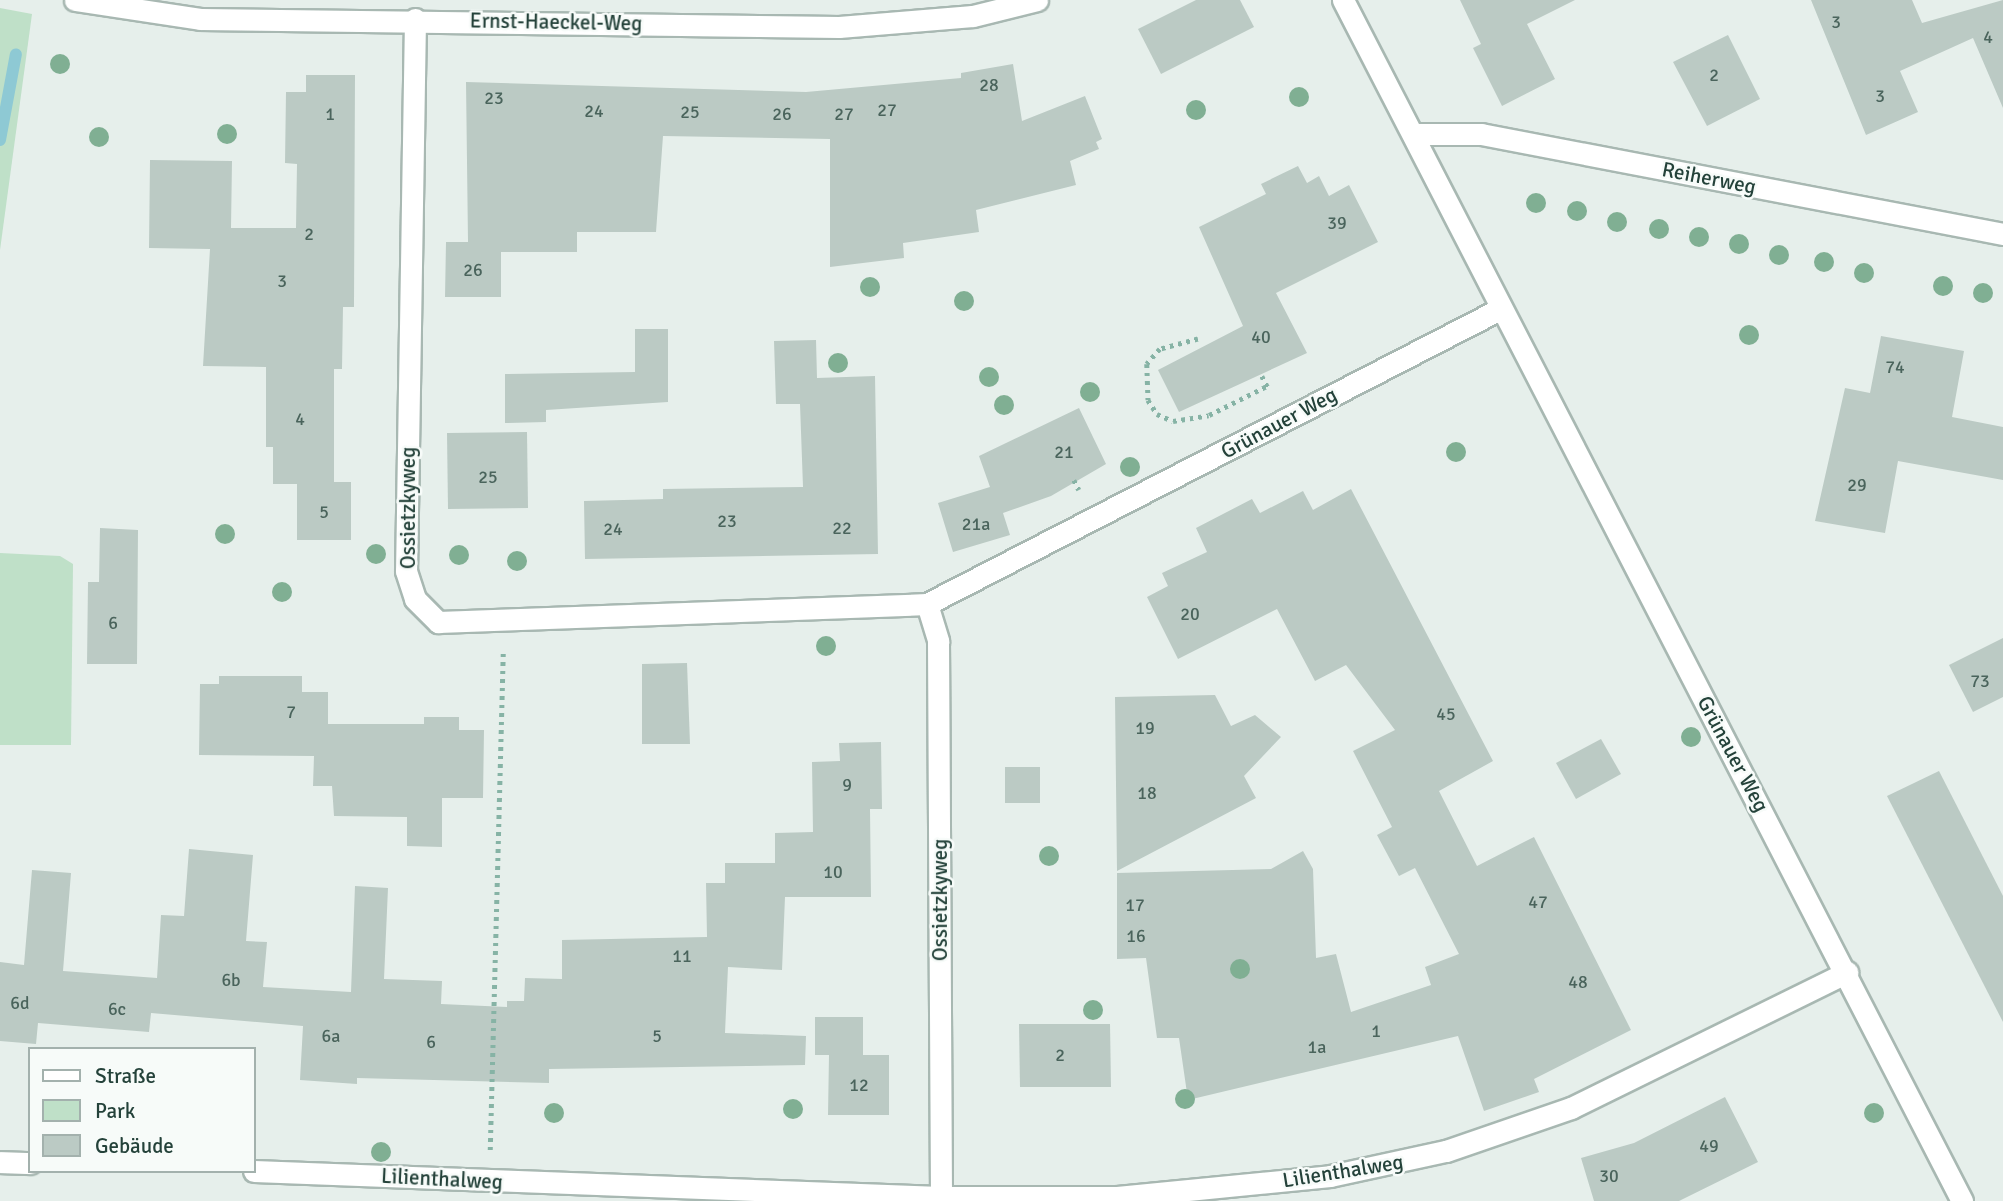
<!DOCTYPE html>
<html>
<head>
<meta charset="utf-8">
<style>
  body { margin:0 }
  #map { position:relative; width:2003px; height:1201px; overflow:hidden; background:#e6efeb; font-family:Signika,sans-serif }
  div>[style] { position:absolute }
  .green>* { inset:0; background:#bfe0c8 }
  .stream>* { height:12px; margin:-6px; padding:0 6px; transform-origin:6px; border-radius:6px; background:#8ec9d4 }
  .building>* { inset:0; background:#bbcac4 }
  .path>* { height:4.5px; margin-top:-2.25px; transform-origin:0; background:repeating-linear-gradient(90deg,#86b3a5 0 3.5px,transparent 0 8.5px) }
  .roads { filter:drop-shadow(2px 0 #a8b8b2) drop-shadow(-2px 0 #a8b8b2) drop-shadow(0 2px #a8b8b2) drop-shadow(0 -2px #a8b8b2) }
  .minor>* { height:21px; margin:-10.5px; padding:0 10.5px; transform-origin:10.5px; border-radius:10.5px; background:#fff }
  .trees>* { width:20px; height:20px; margin:-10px; border-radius:50%; background:#80af93 }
  span { translate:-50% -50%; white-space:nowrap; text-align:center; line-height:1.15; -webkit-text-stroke:5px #f7fbf9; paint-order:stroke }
  .number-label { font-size:18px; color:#4a645c }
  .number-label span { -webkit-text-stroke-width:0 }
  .street-label { font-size:21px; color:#24423a }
  .legend { position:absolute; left:28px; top:1047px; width:228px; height:126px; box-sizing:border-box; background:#f7fbf9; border:2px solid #a3b1ad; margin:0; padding:9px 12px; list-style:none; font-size:21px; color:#24423a }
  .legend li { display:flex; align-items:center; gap:14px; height:35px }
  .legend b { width:35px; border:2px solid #a3b1ad }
</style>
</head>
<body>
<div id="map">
  <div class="green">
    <div style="clip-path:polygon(0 8px,32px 14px,0 250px)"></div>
    <div style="clip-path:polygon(0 553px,60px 556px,73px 564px,71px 745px,0 745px)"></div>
  </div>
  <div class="stream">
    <div style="left:0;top:140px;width:87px;rotate:-79.5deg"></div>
  </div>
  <div class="building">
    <div style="clip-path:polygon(1196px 0,1240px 0,1254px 27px,1161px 74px,1138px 29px)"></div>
    <div style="clip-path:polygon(1460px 0,1575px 0,1527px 24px,1555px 79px,1502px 106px,1473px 48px,1481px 44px)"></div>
    <div style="clip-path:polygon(1811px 0,1912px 0,1922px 23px,2003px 0,2003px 108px,1973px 38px,1900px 71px,1918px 112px,1866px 135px)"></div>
    <div style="clip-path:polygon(1728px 35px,1760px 99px,1707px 126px,1673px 62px)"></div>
    <div style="clip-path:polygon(1013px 64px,1022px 121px,1085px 96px,1102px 139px,1096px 142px,1099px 149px,1070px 161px,1076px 185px,976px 210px,979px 232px,903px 243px,904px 258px,830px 267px,830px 139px,663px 136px,656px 232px,577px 232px,577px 252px,501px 252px,501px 297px,445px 297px,446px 242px,468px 242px,466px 82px,806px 92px,961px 78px,961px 73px)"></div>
    <div style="clip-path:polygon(306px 75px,355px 75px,354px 307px,343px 307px,342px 369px,334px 369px,334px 482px,351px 482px,351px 540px,297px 540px,297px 484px,273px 484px,273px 447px,266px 447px,266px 367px,203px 366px,210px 249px,149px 248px,150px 160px,232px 161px,231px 228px,296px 228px,297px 164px,285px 163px,286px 92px,306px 92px)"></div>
    <div style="clip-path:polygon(1298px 166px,1307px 183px,1319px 176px,1329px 196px,1349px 185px,1378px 242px,1276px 293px,1307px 353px,1179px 412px,1158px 370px,1243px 326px,1199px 227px,1266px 194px,1261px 184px)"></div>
    <div style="clip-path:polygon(635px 329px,668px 329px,668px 402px,546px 410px,546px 422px,505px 423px,505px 374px,635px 372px)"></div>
    <div style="clip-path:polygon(1881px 336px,1964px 351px,1952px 417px,2003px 427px,2003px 480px,1898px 461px,1885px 533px,1815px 521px,1845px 388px,1870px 393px)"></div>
    <div style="clip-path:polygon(816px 340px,817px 378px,875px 376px,878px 554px,585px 559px,584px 501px,663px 499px,663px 489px,803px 487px,800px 404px,776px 404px,774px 341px)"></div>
    <div style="clip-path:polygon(1079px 408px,1106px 464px,1051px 496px,1003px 513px,1010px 535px,953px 552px,938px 503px,990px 487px,979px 456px)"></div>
    <div style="clip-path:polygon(527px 432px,528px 508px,448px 509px,447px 433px)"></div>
    <div style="clip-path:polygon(1351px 489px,1493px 761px,1439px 791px,1477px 866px,1534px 837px,1631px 1030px,1534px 1079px,1539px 1092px,1484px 1111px,1458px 1036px,1188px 1100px,1179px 1038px,1157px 1038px,1146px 958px,1117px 959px,1117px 873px,1271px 869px,1303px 851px,1313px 869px,1316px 958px,1336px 954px,1351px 1012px,1431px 985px,1425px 967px,1459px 954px,1415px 868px,1399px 876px,1377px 835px,1392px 827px,1353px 751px,1395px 730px,1346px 665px,1315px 681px,1277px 609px,1178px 659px,1147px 597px,1168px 586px,1162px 573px,1207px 552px,1196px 528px,1252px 499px,1260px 513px,1303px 491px,1313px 510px)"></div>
    <div style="clip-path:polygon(100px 528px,138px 530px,137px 664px,87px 664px,88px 582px,99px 582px)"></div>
    <div style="clip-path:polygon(2003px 638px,2003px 697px,1973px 712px,1949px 665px)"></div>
    <div style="clip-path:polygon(687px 663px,690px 744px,642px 744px,642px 664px)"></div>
    <div style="clip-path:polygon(219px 676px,302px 676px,302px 692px,328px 692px,328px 724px,424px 724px,424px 717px,459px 717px,459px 730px,484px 730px,483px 798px,442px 798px,442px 847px,407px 846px,407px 817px,334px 816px,332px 786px,313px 786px,314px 756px,199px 755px,200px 684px,219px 684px)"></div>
    <div style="clip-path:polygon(1215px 695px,1231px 726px,1255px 715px,1281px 737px,1244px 776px,1256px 798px,1117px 871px,1115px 697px)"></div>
    <div style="clip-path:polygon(1601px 739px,1621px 774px,1576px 799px,1556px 763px)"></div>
    <div style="clip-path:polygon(881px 742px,882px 809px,870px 809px,871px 897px,785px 897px,782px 970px,728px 967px,725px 1033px,806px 1036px,805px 1065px,549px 1069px,549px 1083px,357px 1078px,357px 1084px,300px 1080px,303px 1026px,151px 1013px,149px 1032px,38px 1023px,36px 1044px,0 1041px,0 962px,24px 965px,32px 870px,71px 873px,63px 971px,157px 978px,161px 915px,184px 916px,189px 849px,253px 855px,246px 941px,267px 942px,263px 987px,351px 992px,355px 886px,388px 888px,384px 979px,442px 981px,441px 1004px,507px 1007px,507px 1001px,524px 1001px,525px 978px,562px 979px,562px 940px,707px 937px,706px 883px,725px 883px,725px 863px,775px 863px,775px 833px,813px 832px,812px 762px,840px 761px,839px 743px)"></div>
    <div style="clip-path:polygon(1005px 767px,1040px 767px,1040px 803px,1005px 803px)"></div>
    <div style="clip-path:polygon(1939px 771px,2003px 896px,2003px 1022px,1887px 796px)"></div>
    <div style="clip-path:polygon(815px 1017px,863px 1017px,863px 1055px,889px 1055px,889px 1115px,828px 1115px,829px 1055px,815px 1055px)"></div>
    <div style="clip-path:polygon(1019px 1024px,1110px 1024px,1111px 1087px,1020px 1087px)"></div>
    <div style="clip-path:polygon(1725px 1097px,1758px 1162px,1679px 1201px,1594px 1201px,1581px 1158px,1634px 1143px)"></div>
  </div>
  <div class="path">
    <div style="left:1198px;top:339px;width:39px;rotate:165deg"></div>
    <div style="left:1160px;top:349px;width:20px;rotate:131deg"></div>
    <div style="left:1147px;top:364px;width:36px;rotate:88deg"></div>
    <div style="left:1148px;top:400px;width:17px;rotate:57deg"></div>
    <div style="left:1157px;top:414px;width:17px;rotate:24deg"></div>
    <div style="left:1173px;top:421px;width:36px;rotate:-9deg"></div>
    <div style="left:1209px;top:415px;width:65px;rotate:-26.6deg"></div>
    <div style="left:1262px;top:376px;width:13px;rotate:63deg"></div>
    <div style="left:1074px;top:480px;width:11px;rotate:63deg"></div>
    <div style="left:490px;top:1150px;width:499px;rotate:-88.5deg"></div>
  </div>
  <div class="roads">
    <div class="minor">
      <div style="left:75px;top:0;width:126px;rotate:8.6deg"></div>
      <div style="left:200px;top:19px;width:639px;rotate:0.72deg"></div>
      <div style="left:839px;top:27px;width:134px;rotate:-4.7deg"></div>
      <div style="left:973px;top:16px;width:66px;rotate:-14deg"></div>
      <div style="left:1343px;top:0;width:1351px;rotate:62.73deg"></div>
      <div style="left:415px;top:19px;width:552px;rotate:90.93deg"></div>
      <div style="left:406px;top:571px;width:29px;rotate:72deg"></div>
      <div style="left:415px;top:599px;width:33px;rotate:45deg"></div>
      <div style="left:438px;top:622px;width:489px;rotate:-2.1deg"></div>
      <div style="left:927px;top:604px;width:644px;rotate:-27.24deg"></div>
      <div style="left:1413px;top:134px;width:68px"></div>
      <div style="left:1481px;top:134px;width:531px;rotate:10.84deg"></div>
      <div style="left:927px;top:604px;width:39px;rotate:73deg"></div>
      <div style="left:938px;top:641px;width:556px;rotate:89.69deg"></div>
      <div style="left:0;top:1162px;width:30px;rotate:2deg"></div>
      <div style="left:254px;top:1171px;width:687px;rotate:2.17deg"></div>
      <div style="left:941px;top:1197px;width:176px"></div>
      <div style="left:1117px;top:1197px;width:214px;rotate:-5.6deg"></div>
      <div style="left:1330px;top:1176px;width:119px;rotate:-12.2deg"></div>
      <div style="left:1446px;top:1151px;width:132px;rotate:-19deg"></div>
      <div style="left:1571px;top:1108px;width:308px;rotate:-26.2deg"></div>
    </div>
  </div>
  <div class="trees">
    <div style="left:60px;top:64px"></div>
    <div style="left:1299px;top:97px"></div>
    <div style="left:1196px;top:110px"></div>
    <div style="left:227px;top:134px"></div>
    <div style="left:99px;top:137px"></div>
    <div style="left:1536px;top:203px"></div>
    <div style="left:1577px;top:211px"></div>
    <div style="left:1617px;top:222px"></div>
    <div style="left:1659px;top:229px"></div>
    <div style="left:1699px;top:237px"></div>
    <div style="left:1739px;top:244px"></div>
    <div style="left:1779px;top:255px"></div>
    <div style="left:1824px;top:262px"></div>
    <div style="left:1864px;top:273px"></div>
    <div style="left:1943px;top:286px"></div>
    <div style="left:870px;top:287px"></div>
    <div style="left:1983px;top:293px"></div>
    <div style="left:964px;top:301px"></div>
    <div style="left:1749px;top:335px"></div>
    <div style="left:838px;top:363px"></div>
    <div style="left:989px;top:377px"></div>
    <div style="left:1090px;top:392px"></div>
    <div style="left:1004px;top:405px"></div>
    <div style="left:1456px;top:452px"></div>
    <div style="left:1130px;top:467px"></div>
    <div style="left:225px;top:534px"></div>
    <div style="left:376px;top:554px"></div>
    <div style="left:459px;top:555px"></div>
    <div style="left:517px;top:561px"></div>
    <div style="left:282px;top:592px"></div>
    <div style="left:826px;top:646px"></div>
    <div style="left:1691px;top:737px"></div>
    <div style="left:1049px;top:856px"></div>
    <div style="left:1240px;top:969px"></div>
    <div style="left:1093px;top:1010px"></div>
    <div style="left:1185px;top:1099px"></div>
    <div style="left:793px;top:1109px"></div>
    <div style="left:554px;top:1113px"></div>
    <div style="left:1874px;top:1113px"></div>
    <div style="left:381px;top:1152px"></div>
  </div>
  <div class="number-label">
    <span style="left:1836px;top:22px">3</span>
    <span style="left:1988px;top:37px">4</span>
    <span style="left:1714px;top:75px">2</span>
    <span style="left:989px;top:85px">28</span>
    <span style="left:1880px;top:96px">3</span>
    <span style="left:494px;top:98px">23</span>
    <span style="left:887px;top:110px">27</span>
    <span style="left:594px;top:111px">24</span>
    <span style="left:690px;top:112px">25</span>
    <span style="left:330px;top:114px">1</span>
    <span style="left:782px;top:114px">26</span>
    <span style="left:844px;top:114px">27</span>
    <span style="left:1337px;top:223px">39</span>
    <span style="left:309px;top:234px">2</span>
    <span style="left:473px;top:270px">26</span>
    <span style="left:282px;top:281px">3</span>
    <span style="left:1261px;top:337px">40</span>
    <span style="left:1895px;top:367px">74</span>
    <span style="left:300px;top:419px">4</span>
    <span style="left:1064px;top:452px">21</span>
    <span style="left:488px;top:477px">25</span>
    <span style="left:1857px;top:485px">29</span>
    <span style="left:324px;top:512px">5</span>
    <span style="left:727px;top:521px">23</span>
    <span style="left:976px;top:524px">21a</span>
    <span style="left:842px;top:528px">22</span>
    <span style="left:613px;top:529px">24</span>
    <span style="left:1190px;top:614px">20</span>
    <span style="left:113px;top:623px">6</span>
    <span style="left:1980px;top:681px">73</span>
    <span style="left:291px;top:712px">7</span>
    <span style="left:1446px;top:714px">45</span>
    <span style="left:1145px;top:728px">19</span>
    <span style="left:847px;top:785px">9</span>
    <span style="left:1147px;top:793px">18</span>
    <span style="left:833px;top:872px">10</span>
    <span style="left:1538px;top:902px">47</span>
    <span style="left:1135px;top:905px">17</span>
    <span style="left:1136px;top:936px">16</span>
    <span style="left:682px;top:956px">11</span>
    <span style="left:231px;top:980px">6b</span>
    <span style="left:1578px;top:982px">48</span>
    <span style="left:20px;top:1003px">6d</span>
    <span style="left:117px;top:1009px">6c</span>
    <span style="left:1376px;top:1031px">1</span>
    <span style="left:331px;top:1036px">6a</span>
    <span style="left:657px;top:1036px">5</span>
    <span style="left:431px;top:1042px">6</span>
    <span style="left:1317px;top:1047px">1a</span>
    <span style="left:1060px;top:1055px">2</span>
    <span style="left:859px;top:1085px">12</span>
    <span style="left:1709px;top:1146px">49</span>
    <span style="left:1609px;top:1176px">30</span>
  </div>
  <div class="street-label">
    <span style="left:556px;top:22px;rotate:1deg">Ernst-Haeckel-Weg</span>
    <span style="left:1709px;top:178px;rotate:11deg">Reiherweg</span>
    <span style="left:1279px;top:423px;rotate:-28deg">Grünauer Weg</span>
    <span style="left:408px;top:508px;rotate:-90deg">Ossietzkyweg</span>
    <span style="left:1733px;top:754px;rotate:62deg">Grünauer Weg</span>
    <span style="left:940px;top:900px;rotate:-90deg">Ossietzkyweg</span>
    <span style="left:1343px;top:1171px;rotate:-9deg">Lilienthalweg</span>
    <span style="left:442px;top:1179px;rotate:3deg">Lilienthalweg</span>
  </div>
  <ul class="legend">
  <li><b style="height:9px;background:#fff"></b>Straße</li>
  <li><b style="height:19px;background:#bfe0c8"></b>Park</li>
  <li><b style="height:19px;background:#bbcac4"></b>Gebäude</li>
  </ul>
</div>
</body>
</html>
